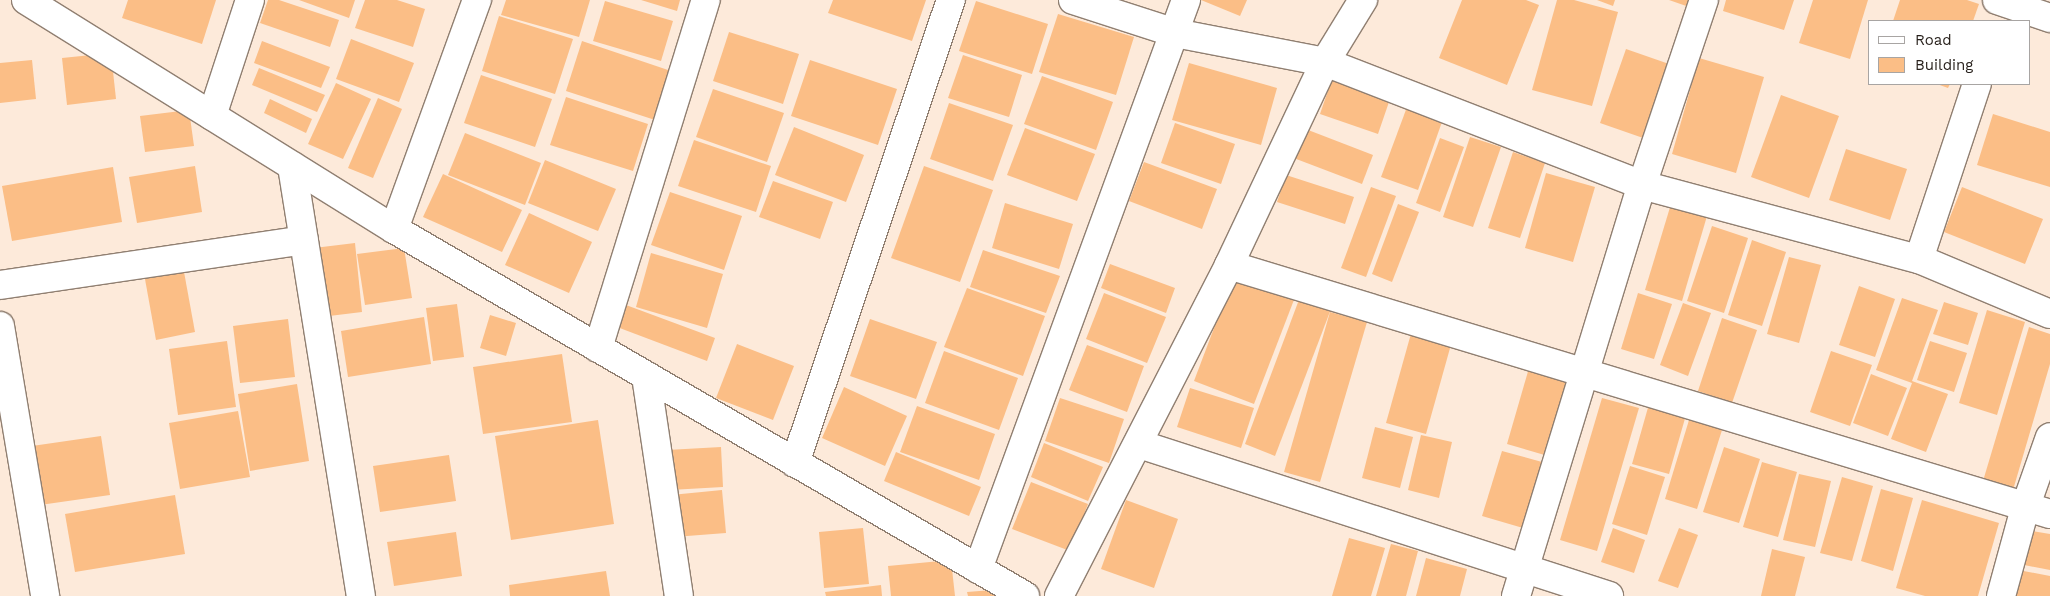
<!DOCTYPE html>
<html>
<head>
<meta charset="utf-8">
<style>
  body { margin:0 }
  #map { position:relative; width:2050px; height:596px; overflow:hidden; background:#fdeada; font-family:"Work Sans",sans-serif }
  div>[style] { position:absolute }
  .building>* { inset:0; background:#fbbe86 }
  .roads { filter:drop-shadow(1px 0 #907f71) drop-shadow(-1px 0 #907f71) drop-shadow(0 1px #907f71) drop-shadow(0 -1px #907f71) }
  .minor>* { height:28px; margin:-14px; padding:0 14px; transform-origin:14px; border-radius:14px; background:#fff }
  span { translate:-50% -50%; white-space:nowrap; text-align:center; line-height:1.15; -webkit-text-stroke:4px #fff; paint-order:stroke }
  .legend { position:absolute; left:1868px; top:20px; width:162px; height:65px; box-sizing:border-box; background:#fff; border:1px solid #a8a5a3; margin:0; padding:6px 9px; list-style:none; font-size:15px; color:#261f1a }
  .legend li { display:flex; align-items:center; gap:10px; height:25px }
  .legend b { width:25px; border:1px solid #a8a5a3 }
</style>
</head>
<body>
<div id="map">
  <div class="building">
    <div style="clip-path:polygon(128px 0,216px 0,202px 44px,122px 18px)"></div>
    <div style="clip-path:polygon(268px 0,279px 0,339px 20px,330px 47px,260px 23px)"></div>
    <div style="clip-path:polygon(299px 0,355px 0,349px 18px)"></div>
    <div style="clip-path:polygon(365px 0,397px 0,425px 9px,413px 47px,355px 28px)"></div>
    <div style="clip-path:polygon(506px 0,590px 0,579px 37px,501px 15px)"></div>
    <div style="clip-path:polygon(641px 0,680px 0,677px 11px)"></div>
    <div style="clip-path:polygon(833px 0,926px 0,912px 41px,828px 13px)"></div>
    <div style="clip-path:polygon(1201px 0,1247px 0,1240px 16px)"></div>
    <div style="clip-path:polygon(1462px 0,1526px 0,1539px 5px,1507px 85px,1439px 58px)"></div>
    <div style="clip-path:polygon(1557px 0,1574px 0,1618px 12px,1592px 106px,1532px 90px)"></div>
    <div style="clip-path:polygon(1597px 0,1615px 0,1613px 6px)"></div>
    <div style="clip-path:polygon(1669px 0,1695px 0,1692px 8px)"></div>
    <div style="clip-path:polygon(1726px 0,1794px 0,1784px 30px,1723px 11px)"></div>
    <div style="clip-path:polygon(1813px 0,1868px 0,1850px 59px,1799px 43px)"></div>
    <div style="clip-path:polygon(1900px 0,1967px 0,1979px 4px,1973px 21px,1893px 21px)"></div>
    <div style="clip-path:polygon(605px 1px,673px 21px,661px 61px,593px 41px)"></div>
    <div style="clip-path:polygon(976px 1px,1048px 24px,1032px 74px,959px 51px)"></div>
    <div style="clip-path:polygon(1058px 14px,1134px 37px,1116px 95px,1039px 72px)"></div>
    <div style="clip-path:polygon(499px 16px,573px 39px,555px 94px,482px 71px)"></div>
    <div style="clip-path:polygon(729px 32px,799px 54px,783px 104px,713px 81px)"></div>
    <div style="clip-path:polygon(351px 39px,414px 63px,399px 102px,336px 79px)"></div>
    <div style="clip-path:polygon(262px 41px,330px 67px,321px 88px,254px 63px)"></div>
    <div style="clip-path:polygon(582px 41px,671px 71px,655px 120px,566px 91px)"></div>
    <div style="clip-path:polygon(1626px 49px,1672px 65px,1646px 139px,1600px 123px)"></div>
    <div style="clip-path:polygon(111px 53px,116px 99px,67px 105px,62px 58px)"></div>
    <div style="clip-path:polygon(963px 55px,1022px 75px,1009px 117px,948px 98px)"></div>
    <div style="clip-path:polygon(1699px 58px,1764px 77px,1736px 173px,1672px 154px)"></div>
    <div style="clip-path:polygon(32px 60px,36px 99px,0 103px,0 63px)"></div>
    <div style="clip-path:polygon(810px 60px,897px 89px,878px 145px,791px 116px)"></div>
    <div style="clip-path:polygon(1189px 63px,1277px 88px,1261px 145px,1172px 120px)"></div>
    <div style="clip-path:polygon(259px 68px,325px 95px,317px 112px,252px 85px)"></div>
    <div style="clip-path:polygon(481px 75px,552px 99px,535px 147px,464px 123px)"></div>
    <div style="clip-path:polygon(1042px 76px,1113px 102px,1096px 150px,1024px 124px)"></div>
    <div style="clip-path:polygon(1332px 79px,1390px 99px,1378px 134px,1320px 114px)"></div>
    <div style="clip-path:polygon(336px 83px,371px 99px,343px 159px,308px 144px)"></div>
    <div style="clip-path:polygon(1937px 84px,1950px 84px,1948px 88px)"></div>
    <div style="clip-path:polygon(713px 89px,784px 113px,767px 162px,696px 137px)"></div>
    <div style="clip-path:polygon(1781px 95px,1839px 116px,1809px 198px,1751px 177px)"></div>
    <div style="clip-path:polygon(566px 97px,648px 124px,633px 171px,550px 145px)"></div>
    <div style="clip-path:polygon(378px 98px,402px 109px,373px 178px,348px 168px)"></div>
    <div style="clip-path:polygon(270px 99px,312px 119px,306px 133px,264px 113px)"></div>
    <div style="clip-path:polygon(949px 103px,1013px 125px,993px 181px,930px 159px)"></div>
    <div style="clip-path:polygon(1407px 107px,1443px 119px,1418px 190px,1381px 177px)"></div>
    <div style="clip-path:polygon(189px 110px,194px 146px,145px 152px,140px 116px)"></div>
    <div style="clip-path:polygon(1993px 114px,2050px 132px,2050px 187px,1977px 165px)"></div>
    <div style="clip-path:polygon(1175px 123px,1235px 144px,1221px 184px,1161px 163px)"></div>
    <div style="clip-path:polygon(794px 127px,864px 155px,846px 202px,775px 175px)"></div>
    <div style="clip-path:polygon(1025px 128px,1095px 154px,1077px 201px,1007px 175px)"></div>
    <div style="clip-path:polygon(1303px 128px,1373px 155px,1362px 184px,1291px 157px)"></div>
    <div style="clip-path:polygon(465px 133px,541px 163px,525px 205px,448px 175px)"></div>
    <div style="clip-path:polygon(1470px 137px,1501px 147px,1473px 227px,1443px 217px)"></div>
    <div style="clip-path:polygon(1440px 138px,1464px 147px,1440px 212px,1416px 203px)"></div>
    <div style="clip-path:polygon(694px 140px,771px 166px,756px 212px,678px 186px)"></div>
    <div style="clip-path:polygon(1846px 149px,1907px 169px,1890px 220px,1829px 200px)"></div>
    <div style="clip-path:polygon(1513px 152px,1545px 163px,1520px 238px,1488px 228px)"></div>
    <div style="clip-path:polygon(545px 160px,616px 189px,598px 231px,528px 203px)"></div>
    <div style="clip-path:polygon(1144px 162px,1217px 189px,1202px 229px,1129px 201px)"></div>
    <div style="clip-path:polygon(195px 166px,202px 212px,137px 223px,129px 177px)"></div>
    <div style="clip-path:polygon(924px 166px,993px 190px,960px 282px,891px 258px)"></div>
    <div style="clip-path:polygon(113px 167px,122px 222px,12px 241px,2px 186px)"></div>
    <div style="clip-path:polygon(1546px 173px,1595px 187px,1573px 262px,1525px 248px)"></div>
    <div style="clip-path:polygon(443px 174px,522px 210px,502px 252px,423px 217px)"></div>
    <div style="clip-path:polygon(1286px 175px,1354px 197px,1345px 224px,1277px 202px)"></div>
    <div style="clip-path:polygon(773px 181px,833px 202px,820px 239px,759px 217px)"></div>
    <div style="clip-path:polygon(1371px 187px,1396px 196px,1366px 277px,1341px 268px)"></div>
    <div style="clip-path:polygon(1962px 187px,2043px 219px,2025px 264px,1944px 232px)"></div>
    <div style="clip-path:polygon(670px 192px,742px 216px,724px 270px,651px 245px)"></div>
    <div style="clip-path:polygon(1005px 203px,1073px 224px,1059px 269px,992px 248px)"></div>
    <div style="clip-path:polygon(1398px 204px,1419px 212px,1392px 282px,1372px 274px)"></div>
    <div style="clip-path:polygon(1671px 204px,1707px 216px,1682px 301px,1645px 290px)"></div>
    <div style="clip-path:polygon(529px 213px,592px 242px,569px 293px,505px 265px)"></div>
    <div style="clip-path:polygon(1712px 226px,1748px 238px,1724px 313px,1687px 301px)"></div>
    <div style="clip-path:polygon(1752px 240px,1786px 252px,1762px 326px,1728px 315px)"></div>
    <div style="clip-path:polygon(355px 243px,362px 312px,321px 317px,314px 248px)"></div>
    <div style="clip-path:polygon(404px 248px,412px 298px,365px 305px,357px 254px)"></div>
    <div style="clip-path:polygon(983px 250px,1060px 276px,1046px 313px,970px 287px)"></div>
    <div style="clip-path:polygon(651px 253px,723px 274px,707px 328px,636px 307px)"></div>
    <div style="clip-path:polygon(1789px 257px,1821px 265px,1799px 343px,1767px 334px)"></div>
    <div style="clip-path:polygon(182px 261px,195px 332px,156px 340px,143px 268px)"></div>
    <div style="clip-path:polygon(1110px 264px,1175px 288px,1166px 313px,1101px 288px)"></div>
    <div style="clip-path:polygon(1236px 270px,1297px 292px,1254px 404px,1194px 381px)"></div>
    <div style="clip-path:polygon(1859px 286px,1895px 299px,1875px 357px,1839px 345px)"></div>
    <div style="clip-path:polygon(967px 288px,1045px 316px,1023px 376px,944px 347px)"></div>
    <div style="clip-path:polygon(1104px 293px,1166px 317px,1147px 363px,1086px 339px)"></div>
    <div style="clip-path:polygon(1638px 293px,1672px 304px,1654px 359px,1621px 349px)"></div>
    <div style="clip-path:polygon(1300px 297px,1331px 309px,1275px 456px,1245px 444px)"></div>
    <div style="clip-path:polygon(1902px 298px,1938px 310px,1912px 381px,1948px 394px,1926px 452px,1891px 439px,1912px 383px,1876px 370px)"></div>
    <div style="clip-path:polygon(1944px 302px,1978px 313px,1968px 345px,1933px 334px)"></div>
    <div style="clip-path:polygon(1683px 303px,1711px 313px,1688px 376px,1660px 365px)"></div>
    <div style="clip-path:polygon(457px 304px,464px 357px,433px 361px,426px 308px)"></div>
    <div style="clip-path:polygon(626px 305px,715px 338px,707px 361px,617px 327px)"></div>
    <div style="clip-path:polygon(1987px 310px,2025px 322px,1997px 415px,1959px 403px)"></div>
    <div style="clip-path:polygon(1330px 312px,1367px 322px,1320px 482px,1284px 472px)"></div>
    <div style="clip-path:polygon(490px 315px,516px 323px,506px 356px,480px 348px)"></div>
    <div style="clip-path:polygon(424px 317px,431px 364px,348px 377px,341px 331px)"></div>
    <div style="clip-path:polygon(1722px 318px,1757px 330px,1732px 403px,1698px 391px)"></div>
    <div style="clip-path:polygon(288px 319px,295px 377px,240px 383px,233px 326px)"></div>
    <div style="clip-path:polygon(870px 319px,937px 342px,916px 399px,850px 376px)"></div>
    <div style="clip-path:polygon(2029px 327px,2050px 334px,2050px 364px,2013px 490px,1983px 481px)"></div>
    <div style="clip-path:polygon(1412px 330px,1452px 341px,1426px 434px,1386px 423px)"></div>
    <div style="clip-path:polygon(227px 341px,236px 407px,178px 415px,169px 349px)"></div>
    <div style="clip-path:polygon(1930px 341px,1967px 353px,1954px 392px,1917px 380px)"></div>
    <div style="clip-path:polygon(737px 344px,794px 366px,773px 420px,716px 398px)"></div>
    <div style="clip-path:polygon(1087px 345px,1144px 366px,1127px 412px,1069px 390px)"></div>
    <div style="clip-path:polygon(944px 351px,1018px 378px,999px 430px,925px 403px)"></div>
    <div style="clip-path:polygon(1831px 351px,1872px 365px,1850px 426px,1810px 412px)"></div>
    <div style="clip-path:polygon(562px 354px,572px 422px,483px 434px,473px 367px)"></div>
    <div style="clip-path:polygon(1529px 368px,1570px 380px,1548px 456px,1507px 444px)"></div>
    <div style="clip-path:polygon(1871px 374px,1907px 388px,1888px 436px,1853px 423px)"></div>
    <div style="clip-path:polygon(297px 384px,309px 461px,250px 471px,238px 394px)"></div>
    <div style="clip-path:polygon(844px 387px,907px 416px,885px 466px,822px 438px)"></div>
    <div style="clip-path:polygon(1190px 388px,1254px 408px,1241px 448px,1177px 427px)"></div>
    <div style="clip-path:polygon(1060px 398px,1124px 419px,1109px 463px,1045px 441px)"></div>
    <div style="clip-path:polygon(1602px 398px,1639px 408px,1597px 551px,1560px 540px)"></div>
    <div style="clip-path:polygon(1649px 404px,1686px 415px,1669px 474px,1632px 464px)"></div>
    <div style="clip-path:polygon(917px 406px,995px 434px,979px 480px,900px 452px)"></div>
    <div style="clip-path:polygon(238px 411px,250px 477px,180px 489px,169px 423px)"></div>
    <div style="clip-path:polygon(598px 420px,614px 524px,511px 540px,495px 436px)"></div>
    <div style="clip-path:polygon(1689px 420px,1722px 430px,1697px 509px,1665px 499px)"></div>
    <div style="clip-path:polygon(1375px 427px,1413px 437px,1400px 488px,1362px 478px)"></div>
    <div style="clip-path:polygon(1421px 435px,1452px 442px,1439px 498px,1408px 490px)"></div>
    <div style="clip-path:polygon(101px 436px,110px 495px,40px 505px,32px 446px)"></div>
    <div style="clip-path:polygon(1044px 443px,1103px 467px,1088px 501px,1031px 477px)"></div>
    <div style="clip-path:polygon(721px 447px,723px 487px,670px 490px,667px 450px)"></div>
    <div style="clip-path:polygon(1724px 447px,1760px 459px,1739px 523px,1703px 512px)"></div>
    <div style="clip-path:polygon(1502px 451px,1542px 462px,1523px 528px,1482px 516px)"></div>
    <div style="clip-path:polygon(896px 452px,981px 487px,969px 516px,884px 481px)"></div>
    <div style="clip-path:polygon(449px 455px,456px 501px,380px 512px,373px 466px)"></div>
    <div style="clip-path:polygon(1762px 462px,1797px 472px,1778px 537px,1743px 527px)"></div>
    <div style="clip-path:polygon(1630px 466px,1665px 477px,1647px 535px,1612px 524px)"></div>
    <div style="clip-path:polygon(1799px 474px,1831px 481px,1815px 547px,1783px 540px)"></div>
    <div style="clip-path:polygon(1842px 477px,1873px 486px,1852px 561px,1820px 553px)"></div>
    <div style="clip-path:polygon(1031px 482px,1088px 504px,1070px 551px,1012px 529px)"></div>
    <div style="clip-path:polygon(1881px 489px,1913px 498px,1893px 571px,1861px 561px)"></div>
    <div style="clip-path:polygon(722px 490px,726px 533px,674px 537px,671px 495px)"></div>
    <div style="clip-path:polygon(175px 495px,185px 554px,75px 572px,65px 514px)"></div>
    <div style="clip-path:polygon(1126px 500px,1178px 519px,1154px 588px,1101px 569px)"></div>
    <div style="clip-path:polygon(1922px 500px,1999px 523px,1978px 596px,1925px 596px,1896px 588px)"></div>
    <div style="clip-path:polygon(863px 528px,869px 584px,824px 588px,819px 532px)"></div>
    <div style="clip-path:polygon(1613px 528px,1645px 540px,1634px 573px,1601px 562px)"></div>
    <div style="clip-path:polygon(1679px 528px,1698px 535px,1678px 588px,1658px 581px)"></div>
    <div style="clip-path:polygon(2026px 530px,2050px 534px,2050px 570px,2019px 564px)"></div>
    <div style="clip-path:polygon(456px 532px,462px 576px,394px 586px,387px 542px)"></div>
    <div style="clip-path:polygon(1349px 538px,1385px 548px,1371px 596px,1332px 596px)"></div>
    <div style="clip-path:polygon(1391px 544px,1418px 551px,1406px 596px,1376px 596px)"></div>
    <div style="clip-path:polygon(1772px 549px,1805px 557px,1795px 596px,1761px 596px)"></div>
    <div style="clip-path:polygon(1426px 558px,1467px 569px,1460px 596px,1416px 596px)"></div>
    <div style="clip-path:polygon(951px 560px,955px 596px,891px 596px,888px 566px)"></div>
    <div style="clip-path:polygon(2013px 569px,2050px 576px,2050px 596px,2008px 596px)"></div>
    <div style="clip-path:polygon(606px 571px,610px 596px,510px 596px,509px 585px)"></div>
    <div style="clip-path:polygon(881px 585px,882px 596px,826px 596px,825px 592px)"></div>
    <div style="clip-path:polygon(1005px 589px,1005px 596px,968px 596px,967px 592px)"></div>
  </div>
  <div class="roads">
    <div class="minor">
      <div style="left:26px;top:0;width:433px;rotate:31.9deg"></div>
      <div style="left:394px;top:229px;width:730px;rotate:30.18deg"></div>
      <div style="left:1073px;top:0;width:107px;rotate:17.9deg"></div>
      <div style="left:1175px;top:33px;width:153px;rotate:10.9deg"></div>
      <div style="left:1325px;top:62px;width:340px;rotate:21.2deg"></div>
      <div style="left:1642px;top:185px;width:287px;rotate:15deg"></div>
      <div style="left:1919px;top:259px;width:142px;rotate:22.8deg"></div>
      <div style="left:1997px;top:0;width:56px;rotate:18.8deg"></div>
      <div style="left:212px;top:116px;width:122px;rotate:-71.9deg"></div>
      <div style="left:292px;top:166px;width:436px;rotate:80.9deg"></div>
      <div style="left:394px;top:229px;width:244px;rotate:-70.1deg"></div>
      <div style="left:1919px;top:259px;width:184px;rotate:-71.7deg"></div>
      <div style="left:1229px;top:265px;width:858px;rotate:16.87deg"></div>
      <div style="left:0;top:285px;width:307px;rotate:-8.4deg"></div>
      <div style="left:0;top:326px;width:274px;rotate:80.5deg"></div>
      <div style="left:598px;top:348px;width:364px;rotate:-72.8deg"></div>
      <div style="left:646px;top:376px;width:222px;rotate:81.5deg"></div>
      <div style="left:1139px;top:444px;width:494px;rotate:17.9deg"></div>
      <div style="left:795px;top:463px;width:489px;rotate:-71.4deg"></div>
      <div style="left:978px;top:569px;width:606px;rotate:-69.92deg"></div>
      <div style="left:1059px;top:596px;width:372px;rotate:-62.8deg"></div>
      <div style="left:1229px;top:265px;width:225px;rotate:-64.7deg"></div>
      <div style="left:1325px;top:62px;width:73px;rotate:-58.5deg"></div>
      <div style="left:1516px;top:596px;width:430px;rotate:-73deg"></div>
      <div style="left:1642px;top:185px;width:195px;rotate:-71.5deg"></div>
      <div style="left:2001px;top:596px;width:91px;rotate:-74.7deg"></div>
      <div style="left:2025px;top:508px;width:75px;rotate:-70.6deg"></div>
    </div>
  </div>
  <ul class="legend">
  <li><b style="height:6px;background:#fff"></b>Road</li>
  <li><b style="height:14px;background:#fbbe86"></b>Building</li>
  </ul>
</div>
</body>
</html>
